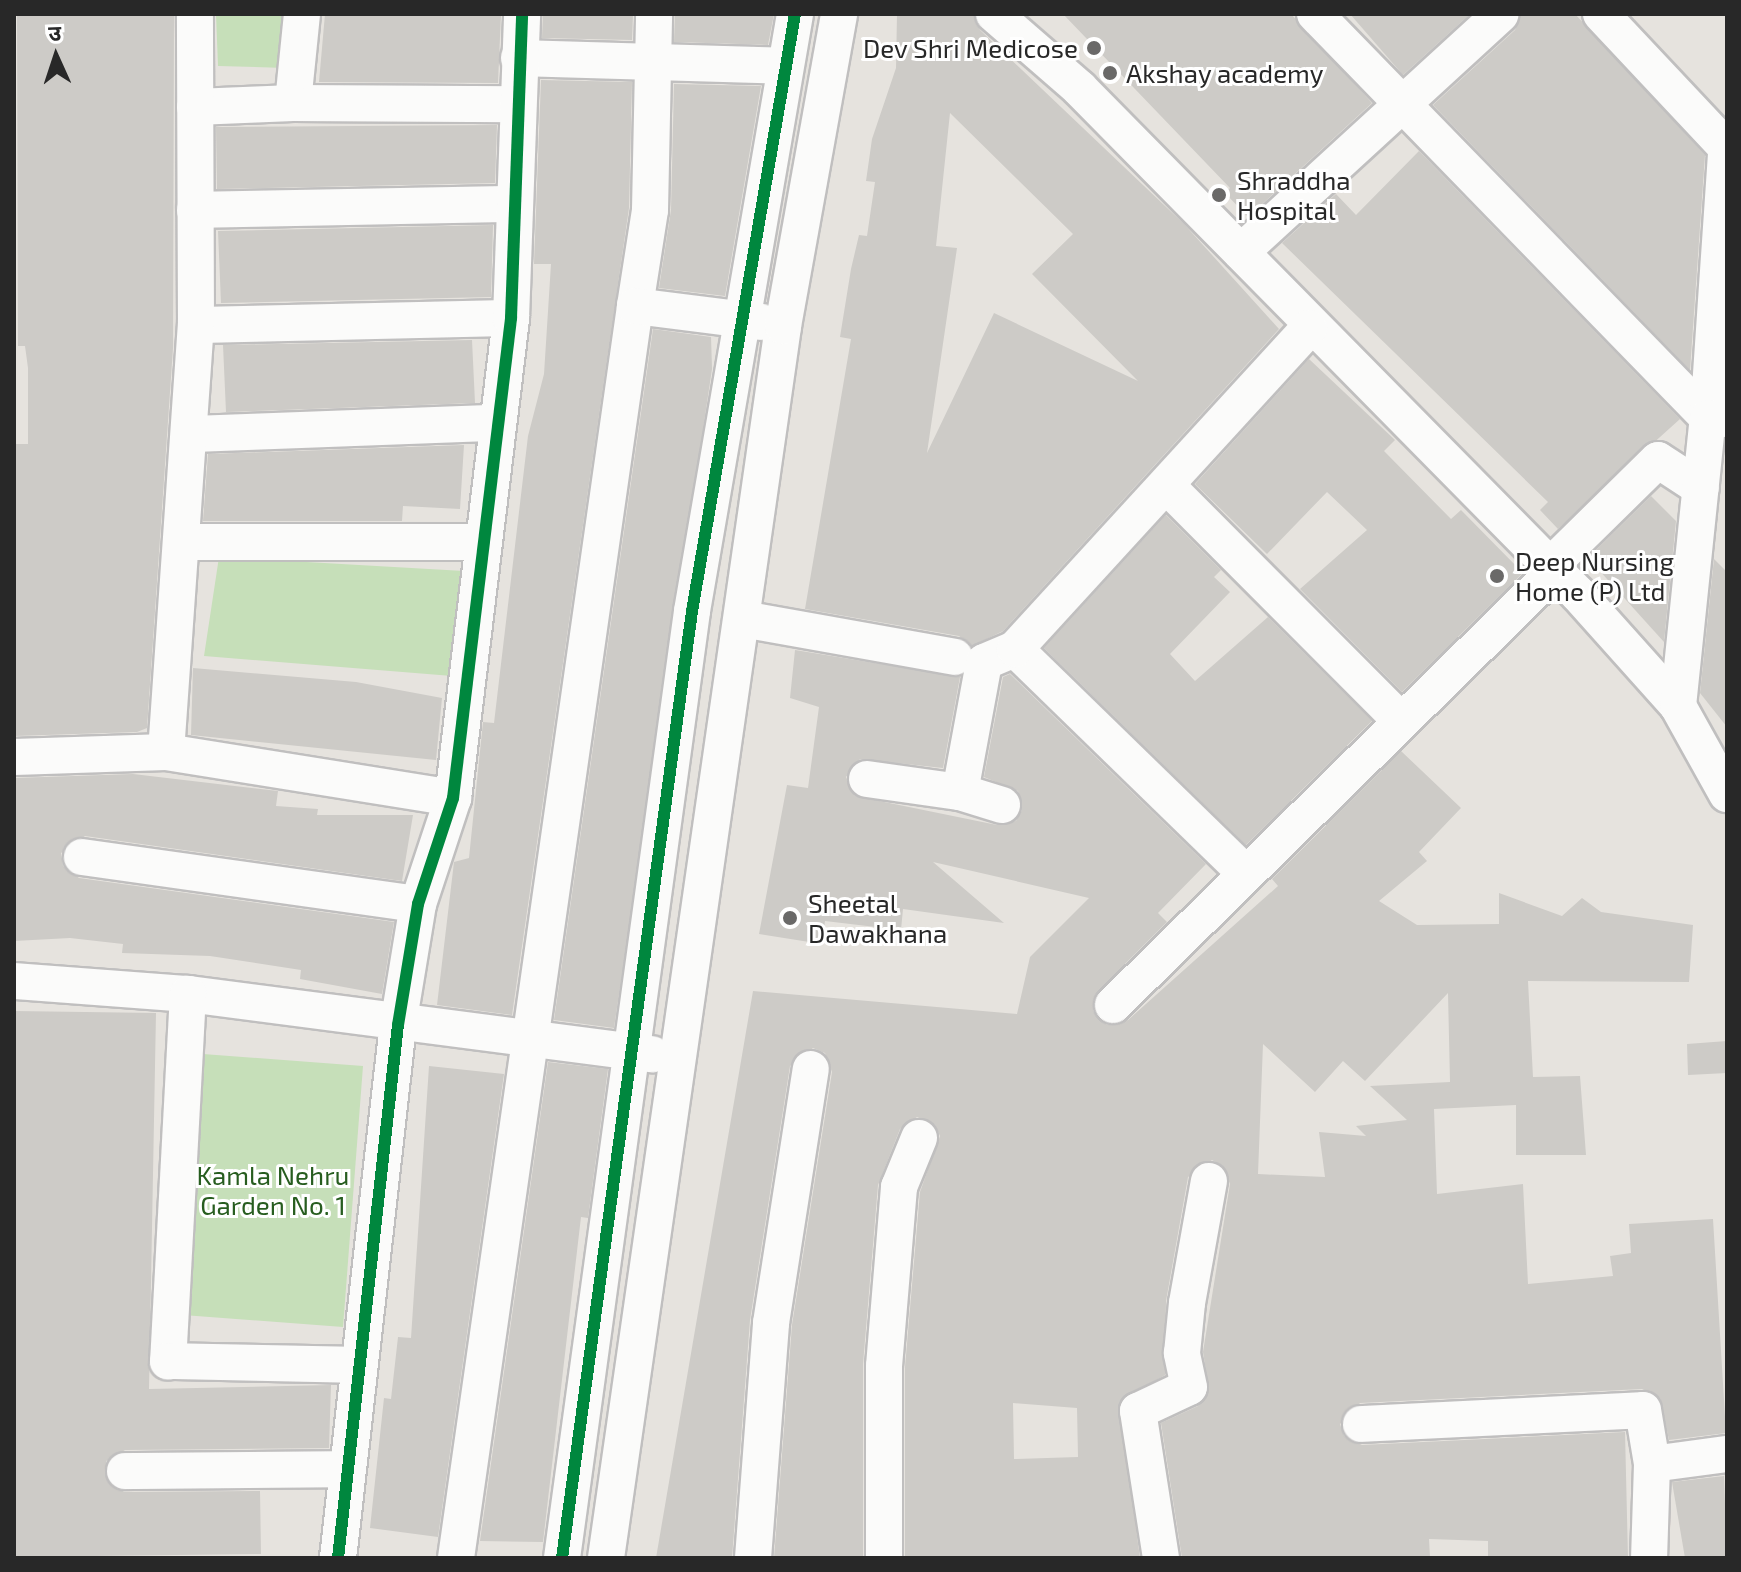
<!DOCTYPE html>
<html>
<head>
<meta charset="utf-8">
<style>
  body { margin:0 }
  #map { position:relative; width:1741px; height:1572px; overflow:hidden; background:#e6e3de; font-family:"Exo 2","Noto Sans Devanagari",sans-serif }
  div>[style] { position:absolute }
  .green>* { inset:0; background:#c6dfb9 }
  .building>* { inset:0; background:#cdcbc7 }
  .roads { filter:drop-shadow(2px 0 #c0bfbf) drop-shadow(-2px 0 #c0bfbf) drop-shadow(0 2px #c0bfbf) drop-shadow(0 -2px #c0bfbf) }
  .minor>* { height:36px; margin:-18px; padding:0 18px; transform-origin:18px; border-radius:18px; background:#fbfbfa }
  .cycleway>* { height:12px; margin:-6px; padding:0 6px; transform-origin:6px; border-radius:6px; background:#00873e }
  .dots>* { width:22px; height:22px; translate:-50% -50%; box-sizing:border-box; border:4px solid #fff; border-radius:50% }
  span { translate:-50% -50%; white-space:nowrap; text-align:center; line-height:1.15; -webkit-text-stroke:6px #fff; paint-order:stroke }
  .poi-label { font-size:26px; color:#282828 }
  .right { translate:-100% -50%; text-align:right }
  .left { translate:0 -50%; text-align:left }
  .park-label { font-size:26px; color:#275d1f }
  .frame { position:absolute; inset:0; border:16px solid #282828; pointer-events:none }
  .north { position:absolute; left:16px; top:16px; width:80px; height:80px; -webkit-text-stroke:6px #fff; paint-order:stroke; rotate:357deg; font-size:22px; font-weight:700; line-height:32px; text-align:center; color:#282828 }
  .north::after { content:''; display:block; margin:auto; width:28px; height:36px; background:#282828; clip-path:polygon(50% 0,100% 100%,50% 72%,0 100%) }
</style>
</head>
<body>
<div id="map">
  <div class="green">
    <div style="clip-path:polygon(216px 14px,285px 14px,286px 68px,218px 66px)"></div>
    <div style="clip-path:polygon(219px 557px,464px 571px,452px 676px,204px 656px)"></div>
    <div style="clip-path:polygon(203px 1054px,363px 1066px,343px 1327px,183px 1315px)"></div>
  </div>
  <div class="building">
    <div style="clip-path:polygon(17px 14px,174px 14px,173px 348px,147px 728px,137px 732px,14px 736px,14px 444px,28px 444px,28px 368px,25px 346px,18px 346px)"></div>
    <div style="clip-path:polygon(325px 14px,501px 14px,498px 83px,319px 82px)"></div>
    <div style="clip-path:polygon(543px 14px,633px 14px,632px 40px,542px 38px)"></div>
    <div style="clip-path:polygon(675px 14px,774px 14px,768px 45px,674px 42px)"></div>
    <div style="clip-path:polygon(evenodd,897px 14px,974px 14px,980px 30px,1184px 224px,1279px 329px,1003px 631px,972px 646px,959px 636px,805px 609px,851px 339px,840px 337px,851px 269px,859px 235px,867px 236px,875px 182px,866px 181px,872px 139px,896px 68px,897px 14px,950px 113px,1073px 234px,1032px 274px,1138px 381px,994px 313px,927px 453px,957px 248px,936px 246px,950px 113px)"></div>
    <div style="clip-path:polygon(1063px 14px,1291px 14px,1372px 103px,1248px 217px,1225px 193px,1230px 188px)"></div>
    <div style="clip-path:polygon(1350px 14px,1470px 14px,1403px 75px)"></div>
    <div style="clip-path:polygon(1521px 14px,1575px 14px,1705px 155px,1690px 370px,1433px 105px,1515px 30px)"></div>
    <div style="clip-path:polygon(541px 80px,632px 82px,629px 208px,512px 1015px,437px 1005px,454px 862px,469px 858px,483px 722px,494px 723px,528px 436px,544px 374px,551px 264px,534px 264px)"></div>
    <div style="clip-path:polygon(674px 84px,761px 86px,725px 296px,659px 288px,671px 210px)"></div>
    <div style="clip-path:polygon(497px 125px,495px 183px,217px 189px,216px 127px)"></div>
    <div style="clip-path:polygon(1419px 151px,1680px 419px,1558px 529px,1540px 510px,1548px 502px,1282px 243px,1336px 194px,1356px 215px)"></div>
    <div style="clip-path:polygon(493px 225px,491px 297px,221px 303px,218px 231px)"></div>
    <div style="clip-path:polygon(653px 329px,711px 337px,712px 369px,614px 1028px,554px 1020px)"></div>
    <div style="clip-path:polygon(472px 340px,475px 403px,226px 412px,223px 345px)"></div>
    <div style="clip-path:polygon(1309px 359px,1395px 440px,1384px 451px,1451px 519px,1461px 510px,1523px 573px,1402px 692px,1300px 589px,1367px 530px,1327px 492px,1267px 554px,1195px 484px)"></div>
    <div style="clip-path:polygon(464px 445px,460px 509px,403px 506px,402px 521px,203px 521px,208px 454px)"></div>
    <div style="clip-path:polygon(1651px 496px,1676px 521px,1664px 642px,1588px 558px)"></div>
    <div style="clip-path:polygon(1166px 515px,1221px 570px,1214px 577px,1230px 592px,1170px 654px,1195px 681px,1268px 617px,1372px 721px,1246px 845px,1044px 648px)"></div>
    <div style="clip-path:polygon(1714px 559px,1727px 572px,1727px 727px,1700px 693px)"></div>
    <div style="clip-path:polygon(evenodd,795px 650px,960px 677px,943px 768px,860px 759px,846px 777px,855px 796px,997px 825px,1016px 821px,1022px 810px,1018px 791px,984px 777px,1003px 677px,1010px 674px,1206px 864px,1158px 913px,1167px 922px,1098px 991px,1093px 1011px,1107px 1025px,1128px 1020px,1278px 886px,1272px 879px,1401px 751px,1461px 808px,1419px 852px,1427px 861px,1379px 901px,1417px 925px,1499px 924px,1499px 893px,1562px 916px,1582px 898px,1601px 912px,1693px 925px,1689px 982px,1528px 981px,1533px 1077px,1580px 1076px,1586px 1155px,1516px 1155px,1516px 1105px,1434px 1109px,1437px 1194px,1523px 1184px,1528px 1284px,1613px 1276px,1610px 1256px,1631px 1253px,1629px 1224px,1713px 1219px,1726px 1433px,1669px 1440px,1660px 1398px,1642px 1389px,1360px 1403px,1340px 1424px,1344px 1436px,1362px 1445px,1625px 1432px,1628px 1558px,1488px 1558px,1488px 1541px,1429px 1539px,1430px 1557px,1416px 1558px,1182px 1558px,1161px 1423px,1198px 1406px,1209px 1391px,1203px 1352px,1230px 1184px,1223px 1166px,1212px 1160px,1188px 1177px,1166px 1301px,1165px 1375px,1119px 1402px,1140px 1558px,905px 1558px,905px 1367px,920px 1192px,940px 1136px,935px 1125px,917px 1117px,900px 1129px,878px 1185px,863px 1364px,863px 1558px,774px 1558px,792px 1325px,832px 1072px,825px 1053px,813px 1048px,790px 1066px,750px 1320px,732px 1558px,656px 1558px,753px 991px,1017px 1014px,1030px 957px,1089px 898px,933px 862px,1004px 923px,903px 909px,901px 930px,825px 921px,822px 944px,759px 934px,787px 785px,808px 788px,819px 707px,790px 698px,795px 650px,1448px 993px,1450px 1082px,1370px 1086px,1407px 1120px,1356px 1126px,1366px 1136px,1319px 1132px,1325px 1177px,1258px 1174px,1263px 1044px,1315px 1092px,1343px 1061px,1365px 1081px,1448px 993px,795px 650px,1013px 1403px,1077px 1408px,1078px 1457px,1014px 1459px,1013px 1403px)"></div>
    <div style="clip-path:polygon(193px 668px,356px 682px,442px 698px,436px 760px,191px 735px)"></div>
    <div style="clip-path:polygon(133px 774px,278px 791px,276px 806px,318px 809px,317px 815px,413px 815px,402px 881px,85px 836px,61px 853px,63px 866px,79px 878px,394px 922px,382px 994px,300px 979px,301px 970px,210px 956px,122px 953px,123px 944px,70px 938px,14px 941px,14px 778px)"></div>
    <div style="clip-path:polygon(14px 1011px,156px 1013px,149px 1389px,331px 1385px,329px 1448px,125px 1450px,106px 1461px,107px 1481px,124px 1492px,260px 1491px,261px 1554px,14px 1557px)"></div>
    <div style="clip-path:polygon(1727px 1041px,1727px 1073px,1688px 1075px,1687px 1044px)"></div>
    <div style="clip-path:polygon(548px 1062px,608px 1069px,588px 1218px,581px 1217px,543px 1542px,480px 1541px)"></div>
    <div style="clip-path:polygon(429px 1066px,504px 1074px,438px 1537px,370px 1528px,384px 1398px,391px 1399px,398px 1337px,411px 1338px)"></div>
    <div style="clip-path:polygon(1724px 1476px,1727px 1558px,1685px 1558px,1672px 1482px)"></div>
  </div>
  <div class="roads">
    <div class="minor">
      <div style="left:302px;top:14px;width:89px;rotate:95.8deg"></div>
      <div style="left:293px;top:103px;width:223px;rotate:0.3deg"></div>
      <div style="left:994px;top:14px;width:113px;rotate:41deg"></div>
      <div style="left:1079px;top:88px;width:711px;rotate:45.4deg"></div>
      <div style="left:1578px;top:594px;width:150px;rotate:48.2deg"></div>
      <div style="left:1678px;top:706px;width:101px;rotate:60.9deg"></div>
      <div style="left:1315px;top:14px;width:564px;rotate:45.79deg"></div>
      <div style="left:1601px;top:14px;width:183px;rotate:46.8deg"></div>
      <div style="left:519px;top:58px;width:264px;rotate:1.7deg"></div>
      <div style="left:195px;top:107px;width:98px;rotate:-2.3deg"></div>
      <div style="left:195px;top:210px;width:319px;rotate:-1.1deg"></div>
      <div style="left:1241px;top:252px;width:352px;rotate:-42.5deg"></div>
      <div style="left:635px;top:306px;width:97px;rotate:-81.1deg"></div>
      <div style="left:650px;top:210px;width:196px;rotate:-88.8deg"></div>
      <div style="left:196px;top:325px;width:315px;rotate:-1.3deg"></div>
      <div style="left:1708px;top:418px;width:280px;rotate:-86.1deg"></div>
      <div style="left:191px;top:434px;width:307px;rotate:-2.1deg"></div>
      <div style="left:1168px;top:487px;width:330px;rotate:45.1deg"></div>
      <div style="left:186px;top:542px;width:296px"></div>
      <div style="left:1550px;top:566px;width:151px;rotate:-44.5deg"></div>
      <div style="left:1658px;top:460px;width:51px;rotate:33.1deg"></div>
      <div style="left:742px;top:619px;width:216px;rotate:10.1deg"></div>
      <div style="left:1015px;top:649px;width:321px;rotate:44.2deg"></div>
      <div style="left:1678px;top:706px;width:290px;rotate:-84.1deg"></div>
      <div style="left:1708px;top:418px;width:19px;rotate:3deg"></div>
      <div style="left:166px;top:752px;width:428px;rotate:-86deg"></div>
      <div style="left:196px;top:325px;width:311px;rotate:-90.2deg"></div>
      <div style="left:14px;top:757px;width:152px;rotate:-1.9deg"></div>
      <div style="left:166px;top:752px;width:291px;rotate:9.1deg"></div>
      <div style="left:867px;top:779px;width:94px;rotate:8deg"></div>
      <div style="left:960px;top:792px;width:132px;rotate:-79.5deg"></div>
      <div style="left:984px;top:662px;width:34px;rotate:-23deg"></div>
      <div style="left:1015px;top:649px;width:435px;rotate:-47.5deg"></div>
      <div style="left:960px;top:792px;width:44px;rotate:17.2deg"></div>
      <div style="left:82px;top:857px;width:339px;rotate:8deg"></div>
      <div style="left:14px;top:981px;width:174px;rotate:4.3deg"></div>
      <div style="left:188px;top:994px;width:468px;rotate:7.4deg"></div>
      <div style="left:188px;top:994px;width:368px;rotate:93.1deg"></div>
      <div style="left:168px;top:1361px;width:189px;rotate:1.2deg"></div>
      <div style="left:1113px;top:1005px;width:619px;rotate:-44.48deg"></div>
      <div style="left:1361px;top:1424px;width:282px;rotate:-2.8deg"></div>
      <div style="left:1643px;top:1410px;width:55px;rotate:80.5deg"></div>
      <div style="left:1652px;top:1464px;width:94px;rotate:91.8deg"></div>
      <div style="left:1652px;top:1464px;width:76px;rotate:-7.6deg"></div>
      <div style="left:125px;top:1471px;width:220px;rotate:-0.5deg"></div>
      <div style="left:338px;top:1558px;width:536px;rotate:-83.58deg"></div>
      <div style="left:398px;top:1025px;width:123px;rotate:-80.6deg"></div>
      <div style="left:418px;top:904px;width:112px;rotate:-71.7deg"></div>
      <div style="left:453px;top:798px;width:483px;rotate:-83.1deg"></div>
      <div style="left:511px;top:318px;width:304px;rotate:-87.9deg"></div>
      <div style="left:456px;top:1558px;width:1265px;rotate:-81.86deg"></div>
      <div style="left:635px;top:306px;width:127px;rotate:7.2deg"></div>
      <div style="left:562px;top:1558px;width:956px;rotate:-82.18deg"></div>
      <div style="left:692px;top:611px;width:606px;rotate:-80.21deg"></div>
      <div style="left:606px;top:1558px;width:1245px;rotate:-81.82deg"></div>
      <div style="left:783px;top:326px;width:317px;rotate:-79.8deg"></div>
      <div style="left:753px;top:1558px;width:236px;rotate:-85.6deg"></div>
      <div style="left:771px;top:1323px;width:257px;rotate:-81.1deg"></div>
      <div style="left:884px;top:1558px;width:192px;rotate:-90deg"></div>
      <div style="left:884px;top:1366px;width:180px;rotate:-85.2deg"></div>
      <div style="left:899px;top:1187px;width:53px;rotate:-67.8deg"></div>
      <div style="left:1161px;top:1558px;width:149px;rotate:-98.9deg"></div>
      <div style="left:1138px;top:1411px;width:56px;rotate:-25.2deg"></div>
      <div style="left:1189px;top:1387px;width:35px;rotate:-102deg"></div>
      <div style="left:1182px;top:1353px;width:50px;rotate:-84.3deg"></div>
      <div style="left:1187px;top:1303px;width:124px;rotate:-79.8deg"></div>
    </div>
  </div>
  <div class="cycleway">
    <div style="left:338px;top:1558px;width:536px;rotate:-83.58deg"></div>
    <div style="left:398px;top:1025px;width:123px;rotate:-80.6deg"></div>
    <div style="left:418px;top:904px;width:112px;rotate:-71.7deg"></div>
    <div style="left:453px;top:798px;width:483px;rotate:-83.1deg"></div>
    <div style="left:511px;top:318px;width:304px;rotate:-87.9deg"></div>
    <div style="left:562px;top:1558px;width:956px;rotate:-82.18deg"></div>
    <div style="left:692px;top:611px;width:606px;rotate:-80.21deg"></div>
  </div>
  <div class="dots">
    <div style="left:1094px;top:48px;background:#6a6968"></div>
    <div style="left:1110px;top:73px;background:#6a6968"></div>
    <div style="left:1219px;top:195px;background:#6a6968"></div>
    <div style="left:1497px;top:576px;background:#6a6968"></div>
    <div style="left:790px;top:918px;background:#6a6968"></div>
  </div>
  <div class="poi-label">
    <span class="right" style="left:1078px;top:48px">Dev Shri Medicose</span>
    <span class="left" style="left:1126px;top:73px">Akshay academy</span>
    <span class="left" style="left:1237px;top:195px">Shraddha<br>Hospital</span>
    <span class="left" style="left:1515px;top:576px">Deep Nursing<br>Home (P) Ltd</span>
    <span class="left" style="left:808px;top:918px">Sheetal<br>Dawakhana</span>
  </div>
  <div class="park-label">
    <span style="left:273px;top:1190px">Kamla Nehru<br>Garden No. 1</span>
  </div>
  <div class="frame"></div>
  <div class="north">उ</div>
</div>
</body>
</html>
